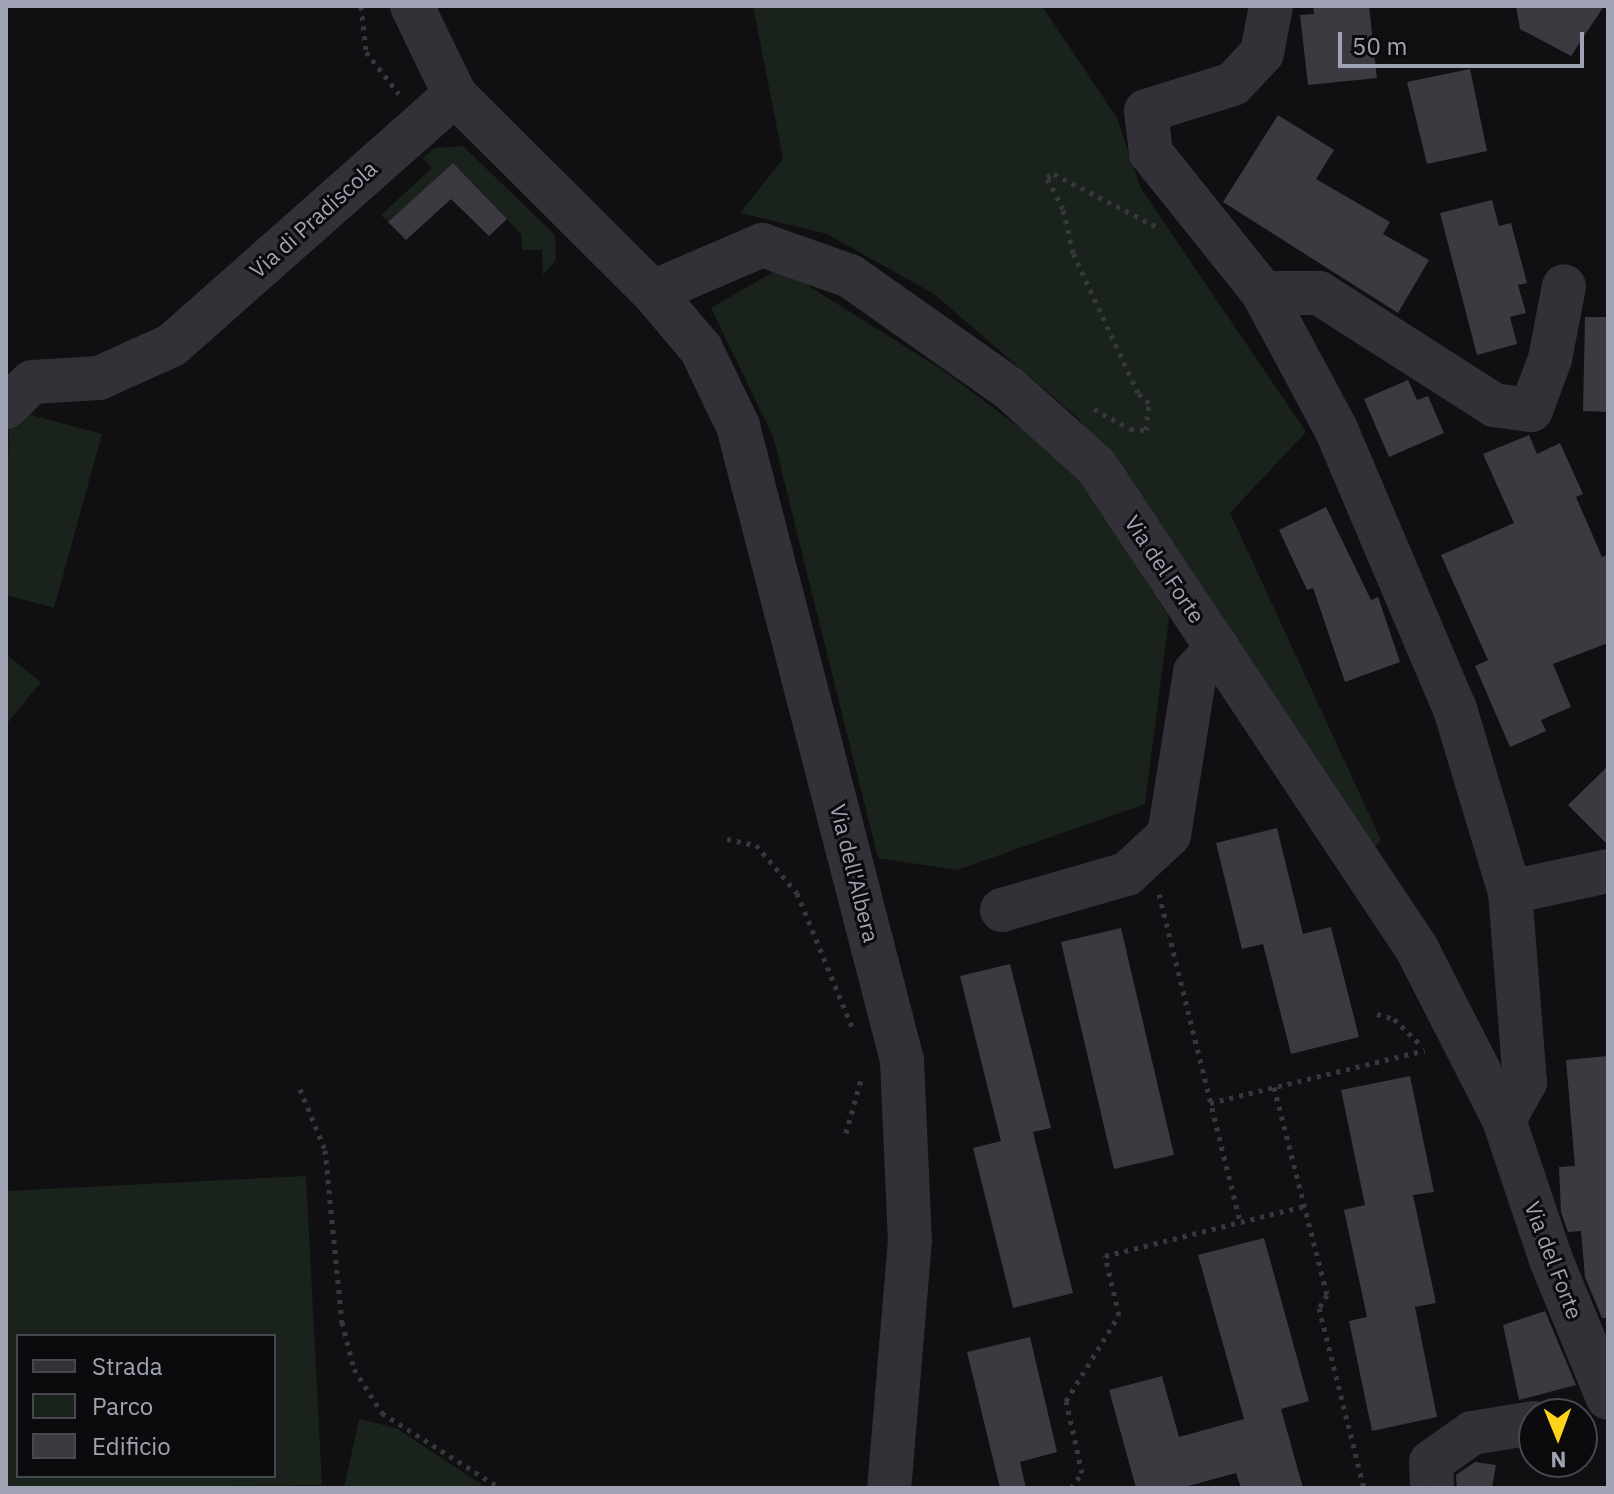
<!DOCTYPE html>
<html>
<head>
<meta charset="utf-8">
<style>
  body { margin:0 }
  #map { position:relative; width:1614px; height:1494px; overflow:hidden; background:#101012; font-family:"IBM Plex Sans",sans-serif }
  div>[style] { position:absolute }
  .green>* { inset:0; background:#1a221c }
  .building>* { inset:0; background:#3a3a40 }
  .path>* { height:5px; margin-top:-2.5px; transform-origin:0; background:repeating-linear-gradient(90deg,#37383e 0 4px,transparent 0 10px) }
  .minor>* { height:44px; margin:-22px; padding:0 22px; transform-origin:22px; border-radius:22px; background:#313137 }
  span { translate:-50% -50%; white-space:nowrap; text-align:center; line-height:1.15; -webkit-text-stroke:6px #0b0b0d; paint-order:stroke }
  .street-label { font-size:22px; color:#a0a3b4 }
  .frame { position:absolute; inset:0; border:8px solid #a0a3b4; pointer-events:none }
  .legend { position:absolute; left:16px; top:1334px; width:260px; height:144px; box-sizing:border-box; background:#0b0b0d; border:2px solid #474850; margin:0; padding:10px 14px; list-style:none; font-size:24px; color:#a0a3b4 }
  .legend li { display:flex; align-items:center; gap:16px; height:40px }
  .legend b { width:40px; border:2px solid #474850 }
  .north { position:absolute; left:1518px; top:1398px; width:80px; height:80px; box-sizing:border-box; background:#0b0b0d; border:2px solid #474850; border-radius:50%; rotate:179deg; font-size:22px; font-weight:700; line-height:32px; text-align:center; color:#a0a3b4 }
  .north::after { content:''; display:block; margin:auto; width:28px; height:36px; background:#ffd31b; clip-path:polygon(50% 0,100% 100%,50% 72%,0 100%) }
  .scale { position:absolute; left:1338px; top:32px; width:246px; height:36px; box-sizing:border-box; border:4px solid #a0a3b4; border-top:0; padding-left:10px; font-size:24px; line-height:28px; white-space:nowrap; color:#a0a3b4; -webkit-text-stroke:6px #0b0b0d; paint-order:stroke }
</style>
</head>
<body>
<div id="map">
  <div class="green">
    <div style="clip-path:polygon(753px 6px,1042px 6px,1117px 118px,1140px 187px,1306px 432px,1230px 513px,1381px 840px,1369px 853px,1079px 419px,934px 294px,827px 234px,740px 213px,783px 159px)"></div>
    <div style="clip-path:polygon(463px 146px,555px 235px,556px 260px,543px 275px,542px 250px,522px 250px,521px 234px,453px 163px,388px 222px,381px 215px,432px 168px,423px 158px,435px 148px)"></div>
    <div style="clip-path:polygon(780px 268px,941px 369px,1073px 467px,1169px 617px,1145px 804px,957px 870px,878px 858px,773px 436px,711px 308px)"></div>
    <div style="clip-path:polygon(9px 409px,102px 434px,54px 608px,6px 595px)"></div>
    <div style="clip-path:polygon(6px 654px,41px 682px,6px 725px)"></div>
    <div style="clip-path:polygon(evenodd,306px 1176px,322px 1485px,6px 1488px,6px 1191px,306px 1176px,274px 1336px,274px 1476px,18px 1476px,18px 1336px,274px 1336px)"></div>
    <div style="clip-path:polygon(359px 1419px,396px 1428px,487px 1488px,344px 1488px)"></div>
  </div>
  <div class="building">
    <div style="clip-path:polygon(1313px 6px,1369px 6px,1377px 78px,1308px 85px,1300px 15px,1314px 14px)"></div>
    <div style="clip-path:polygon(1516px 6px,1604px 6px,1571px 56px,1520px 29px)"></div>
    <div style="clip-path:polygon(1470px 69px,1487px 151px,1427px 164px,1407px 82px)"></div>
    <div style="clip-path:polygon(1278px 115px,1334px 150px,1316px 179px,1390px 222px,1383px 234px,1429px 260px,1398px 313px,1223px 202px)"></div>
    <div style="clip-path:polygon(453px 163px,507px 219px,489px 236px,451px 199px,406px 240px,388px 222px)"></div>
    <div style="clip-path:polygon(1492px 200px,1499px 226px,1511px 223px,1527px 283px,1518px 285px,1526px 313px,1510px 317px,1517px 344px,1477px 355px,1440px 213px)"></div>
    <div style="clip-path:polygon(1585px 317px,1608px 317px,1608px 412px,1583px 411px)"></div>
    <div style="clip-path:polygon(1408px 380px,1417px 400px,1428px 396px,1444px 433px,1389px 457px,1364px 399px)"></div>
    <div style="clip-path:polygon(1529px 435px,1537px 454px,1560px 443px,1583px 494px,1576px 497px,1602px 557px,1608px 555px,1608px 643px,1553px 664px,1571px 707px,1541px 720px,1546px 731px,1510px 747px,1475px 666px,1488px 660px,1441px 555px,1514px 523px,1483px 454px)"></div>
    <div style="clip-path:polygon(1326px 507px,1371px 600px,1378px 597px,1400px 662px,1345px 682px,1313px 588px,1307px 590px,1279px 530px)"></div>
    <div style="clip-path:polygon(1608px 766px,1608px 845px,1568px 805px)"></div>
    <div style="clip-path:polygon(1277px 828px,1303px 934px,1331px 927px,1359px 1037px,1291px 1054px,1263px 944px,1242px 949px,1216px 843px)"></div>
    <div style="clip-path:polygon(1121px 928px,1174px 1155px,1114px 1169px,1061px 942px)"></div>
    <div style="clip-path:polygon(1010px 964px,1051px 1128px,1033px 1132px,1073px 1293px,1013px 1308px,973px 1148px,1001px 1141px,960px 976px)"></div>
    <div style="clip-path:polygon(1608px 1056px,1608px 1318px,1602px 1318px,1585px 1277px,1581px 1231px,1568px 1232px,1561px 1212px,1559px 1167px,1575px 1166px,1566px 1060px)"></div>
    <div style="clip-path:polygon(1410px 1076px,1434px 1192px,1413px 1195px,1436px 1303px,1415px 1307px,1437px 1417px,1372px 1431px,1349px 1321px,1367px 1317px,1344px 1210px,1365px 1205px,1341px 1090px)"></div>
    <div style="clip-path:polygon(1264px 1238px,1309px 1401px,1281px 1409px,1303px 1488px,1241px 1488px,1236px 1473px,1181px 1488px,1136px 1488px,1109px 1390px,1162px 1376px,1179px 1437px,1244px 1419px,1198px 1255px)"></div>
    <div style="clip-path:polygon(1545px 1311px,1576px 1385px,1519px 1400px,1503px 1325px)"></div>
    <div style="clip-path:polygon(1030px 1337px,1057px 1452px,1020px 1462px,1026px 1488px,1000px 1488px,967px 1352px)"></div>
    <div style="clip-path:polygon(1475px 1462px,1496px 1465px,1492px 1488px,1457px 1488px,1456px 1475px)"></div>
  </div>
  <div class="path">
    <div style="left:361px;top:6px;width:46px;rotate:83.8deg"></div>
    <div style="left:366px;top:52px;width:53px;rotate:51.8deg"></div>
    <div style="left:1094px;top:409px;width:41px;rotate:29.1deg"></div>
    <div style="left:1130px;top:429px;width:16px;rotate:4deg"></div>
    <div style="left:1146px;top:430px;width:27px;rotate:-84deg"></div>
    <div style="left:1149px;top:403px;width:15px;rotate:-138deg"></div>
    <div style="left:1138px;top:393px;width:154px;rotate:-114.9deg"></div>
    <div style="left:1073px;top:253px;width:45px;rotate:-102.8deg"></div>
    <div style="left:1063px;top:209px;width:36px;rotate:-117deg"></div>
    <div style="left:1047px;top:177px;width:8px;rotate:-23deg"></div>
    <div style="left:1054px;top:174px;width:118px;rotate:27.2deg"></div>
    <div style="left:727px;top:839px;width:30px;rotate:12deg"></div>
    <div style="left:756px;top:845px;width:63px;rotate:49.5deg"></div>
    <div style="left:797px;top:893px;width:150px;rotate:67.7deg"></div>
    <div style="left:1159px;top:894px;width:338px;rotate:76.1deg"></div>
    <div style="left:1377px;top:1014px;width:18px;rotate:16deg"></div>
    <div style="left:1394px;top:1019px;width:37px;rotate:44deg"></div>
    <div style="left:1274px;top:1087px;width:215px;rotate:75.7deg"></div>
    <div style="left:1327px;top:1295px;width:15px;rotate:122deg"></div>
    <div style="left:1319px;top:1308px;width:186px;rotate:76deg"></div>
    <div style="left:300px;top:1089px;width:66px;rotate:67.7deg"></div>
    <div style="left:325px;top:1150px;width:173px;rotate:84.4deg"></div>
    <div style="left:342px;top:1322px;width:49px;rotate:75.7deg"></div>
    <div style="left:354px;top:1369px;width:52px;rotate:57.5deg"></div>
    <div style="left:382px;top:1413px;width:140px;rotate:32.4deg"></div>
    <div style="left:1210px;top:1103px;width:221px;rotate:-13.8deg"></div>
    <div style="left:846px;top:1133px;width:59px;rotate:-74.3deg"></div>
    <div style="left:1071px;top:1488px;width:19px;rotate:-54deg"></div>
    <div style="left:1082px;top:1473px;width:74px;rotate:-102.5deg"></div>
    <div style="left:1066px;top:1401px;width:101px;rotate:-58.4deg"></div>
    <div style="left:1119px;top:1315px;width:61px;rotate:-103.3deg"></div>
    <div style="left:1105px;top:1256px;width:205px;rotate:-14.1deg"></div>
  </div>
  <div class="minor">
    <div style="left:412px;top:6px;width:99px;rotate:64.2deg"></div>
    <div style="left:455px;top:95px;width:279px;rotate:44.9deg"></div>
    <div style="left:653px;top:292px;width:75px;rotate:49.9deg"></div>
    <div style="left:701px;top:349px;width:85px;rotate:64.3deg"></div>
    <div style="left:738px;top:426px;width:655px;rotate:75.5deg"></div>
    <div style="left:902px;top:1060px;width:180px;rotate:87.5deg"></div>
    <div style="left:910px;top:1240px;width:249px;rotate:94.8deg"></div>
    <div style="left:1271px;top:6px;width:48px;rotate:100.8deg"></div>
    <div style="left:1262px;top:53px;width:42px;rotate:133.1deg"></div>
    <div style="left:1233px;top:84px;width:91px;rotate:162.8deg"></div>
    <div style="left:1146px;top:111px;width:42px;rotate:83.2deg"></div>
    <div style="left:1151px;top:153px;width:179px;rotate:51.3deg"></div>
    <div style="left:1263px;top:293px;width:154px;rotate:61.8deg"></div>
    <div style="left:1336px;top:429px;width:304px;rotate:67deg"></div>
    <div style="left:1455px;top:709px;width:191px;rotate:73.3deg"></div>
    <div style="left:1510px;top:892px;width:191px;rotate:85.5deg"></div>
    <div style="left:1525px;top:1082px;width:43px;rotate:118.9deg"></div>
    <div style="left:653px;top:292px;width:119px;rotate:-23.3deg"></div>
    <div style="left:762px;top:245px;width:93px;rotate:19.4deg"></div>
    <div style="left:850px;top:276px;width:194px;rotate:35.2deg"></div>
    <div style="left:1009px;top:388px;width:117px;rotate:41.9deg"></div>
    <div style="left:1096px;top:466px;width:580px;rotate:56.39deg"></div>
    <div style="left:1417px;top:949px;width:192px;rotate:63deg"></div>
    <div style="left:1504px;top:1120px;width:148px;rotate:71.4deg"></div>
    <div style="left:1551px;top:1260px;width:149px;rotate:67.6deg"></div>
    <div style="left:1263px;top:293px;width:56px"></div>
    <div style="left:1319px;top:293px;width:208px;rotate:32.6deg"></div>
    <div style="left:1494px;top:405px;width:37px;rotate:8deg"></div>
    <div style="left:1531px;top:410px;width:54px;rotate:-69.6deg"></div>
    <div style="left:1550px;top:359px;width:74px;rotate:-79.1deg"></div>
    <div style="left:6px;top:407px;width:36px;rotate:-44deg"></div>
    <div style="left:32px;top:382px;width:67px;rotate:-3.4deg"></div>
    <div style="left:99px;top:378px;width:80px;rotate:-24.3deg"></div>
    <div style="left:172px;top:345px;width:378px;rotate:-41.5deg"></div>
    <div style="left:1510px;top:892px;width:100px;rotate:-12.1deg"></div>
    <div style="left:1002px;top:910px;width:130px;rotate:-16.1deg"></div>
    <div style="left:1127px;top:874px;width:57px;rotate:-42.9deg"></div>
    <div style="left:1169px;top:835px;width:165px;rotate:-80.9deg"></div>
    <div style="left:1195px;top:672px;width:33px;rotate:-47deg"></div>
    <div style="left:1432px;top:1488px;width:26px;rotate:-92deg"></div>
    <div style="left:1431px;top:1462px;width:50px;rotate:-35.3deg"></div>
    <div style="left:1472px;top:1433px;width:63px;rotate:-9.2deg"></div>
  </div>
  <div class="street-label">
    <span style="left:313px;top:219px;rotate:-42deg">Via di Pradiscola</span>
    <span style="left:1165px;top:569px;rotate:56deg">Via del Forte</span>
    <span style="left:855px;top:873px;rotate:76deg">Via dell'Albera</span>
    <span style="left:1554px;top:1260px;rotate:69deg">Via del Forte</span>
  </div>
  <div class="frame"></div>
  <ul class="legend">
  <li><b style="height:10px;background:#313137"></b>Strada</li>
  <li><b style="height:22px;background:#1a221c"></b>Parco</li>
  <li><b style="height:22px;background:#3a3a40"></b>Edificio</li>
  </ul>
  <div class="north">N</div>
  <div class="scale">50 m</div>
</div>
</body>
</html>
